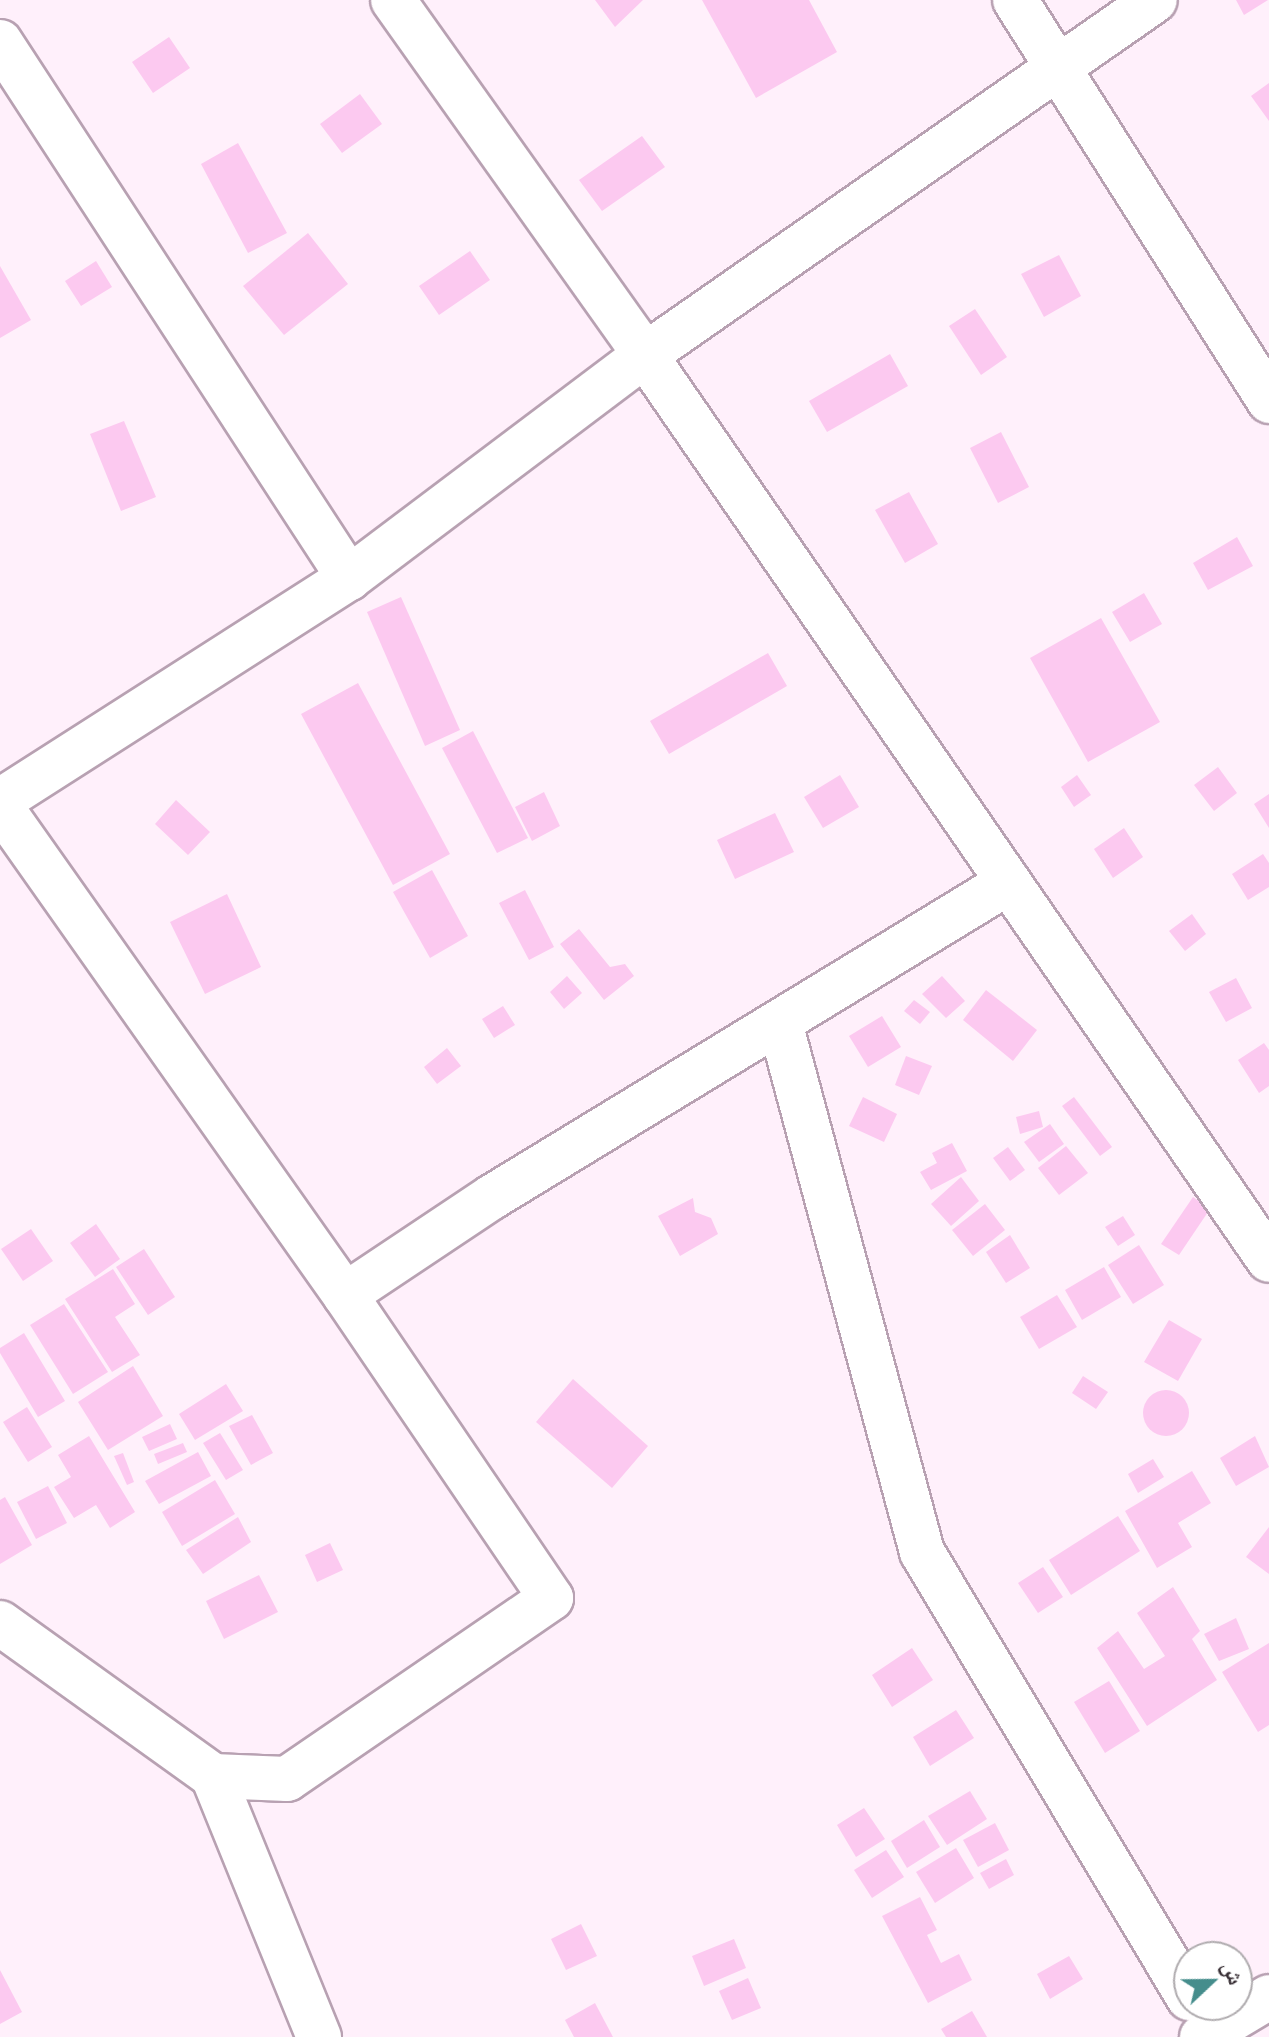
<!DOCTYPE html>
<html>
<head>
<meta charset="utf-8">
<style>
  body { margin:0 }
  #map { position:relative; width:1269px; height:2037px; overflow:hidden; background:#fff0fb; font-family:"Source Serif 4","Noto Naskh Arabic",serif }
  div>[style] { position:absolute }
  .building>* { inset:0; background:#fcc9f0 }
  .round { border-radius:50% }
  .roads { filter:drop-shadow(2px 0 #b8a1b2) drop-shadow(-2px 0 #b8a1b2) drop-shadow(0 2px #b8a1b2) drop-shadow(0 -2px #b8a1b2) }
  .street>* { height:44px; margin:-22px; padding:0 22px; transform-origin:22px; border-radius:22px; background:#fff }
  span { translate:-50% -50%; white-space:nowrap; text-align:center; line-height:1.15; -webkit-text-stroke:8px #fff; paint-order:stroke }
  .north { position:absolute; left:1173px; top:1941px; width:80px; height:80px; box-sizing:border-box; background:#fff; border:2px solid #b0acaf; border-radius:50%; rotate:68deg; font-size:22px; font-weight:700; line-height:32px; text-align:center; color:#393036 }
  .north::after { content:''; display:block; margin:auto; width:28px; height:36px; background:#458d8c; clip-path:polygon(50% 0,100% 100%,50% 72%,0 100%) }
</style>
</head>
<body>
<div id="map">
  <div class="building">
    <div style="clip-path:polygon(595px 0,643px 0,615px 27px)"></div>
    <div style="clip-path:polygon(702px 0,809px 0,837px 52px,756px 98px)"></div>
    <div style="clip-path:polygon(1236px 0,1268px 0,1244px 15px)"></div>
    <div style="clip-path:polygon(169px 37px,190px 68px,153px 93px,132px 62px)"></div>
    <div style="clip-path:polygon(1269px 83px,1269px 121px,1251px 96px)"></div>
    <div style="clip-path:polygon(360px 94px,382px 124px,342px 153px,320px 124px)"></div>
    <div style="clip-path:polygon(642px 136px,665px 167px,602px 211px,579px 180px)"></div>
    <div style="clip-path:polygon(238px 143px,287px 233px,248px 253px,201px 164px)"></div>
    <div style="clip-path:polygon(308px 233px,348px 284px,284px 335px,243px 286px)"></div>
    <div style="clip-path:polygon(470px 251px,490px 280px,439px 315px,419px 286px)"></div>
    <div style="clip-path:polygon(1059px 255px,1081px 296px,1044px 317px,1021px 274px)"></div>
    <div style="clip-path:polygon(96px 261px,112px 287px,81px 306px,65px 281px)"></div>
    <div style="clip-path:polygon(0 266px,31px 320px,0 338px)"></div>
    <div style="clip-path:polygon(975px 309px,1007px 357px,981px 375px,949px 326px)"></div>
    <div style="clip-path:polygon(890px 354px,908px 386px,827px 432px,809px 401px)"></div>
    <div style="clip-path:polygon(124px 421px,156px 497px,121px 511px,90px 434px)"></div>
    <div style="clip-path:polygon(1001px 432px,1029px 487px,998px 503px,970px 448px)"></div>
    <div style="clip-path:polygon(909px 492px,938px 544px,905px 563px,875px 510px)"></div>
    <div style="clip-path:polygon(1237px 537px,1253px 566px,1208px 590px,1193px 563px)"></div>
    <div style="clip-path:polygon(1144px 593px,1162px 624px,1130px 642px,1112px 612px)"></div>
    <div style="clip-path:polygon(401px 597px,460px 730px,425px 746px,367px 612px)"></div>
    <div style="clip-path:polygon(1101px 618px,1160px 722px,1088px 762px,1030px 658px)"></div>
    <div style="clip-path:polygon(768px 653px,787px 686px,669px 754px,650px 721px)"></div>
    <div style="clip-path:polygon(358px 683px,450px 854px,393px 885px,301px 714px)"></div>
    <div style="clip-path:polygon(473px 731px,528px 838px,497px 853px,442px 748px)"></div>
    <div style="clip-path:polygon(1218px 767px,1237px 793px,1214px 811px,1194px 785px)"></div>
    <div style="clip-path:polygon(840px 775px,859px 807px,823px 828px,804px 797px)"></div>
    <div style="clip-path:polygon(1077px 775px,1091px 795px,1074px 807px,1061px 787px)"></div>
    <div style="clip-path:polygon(544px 792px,560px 826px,532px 841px,515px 807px)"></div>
    <div style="clip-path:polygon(1269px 794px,1269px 828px,1254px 804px)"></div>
    <div style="clip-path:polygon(176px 800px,210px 832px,188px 855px,155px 824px)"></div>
    <div style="clip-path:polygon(775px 813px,794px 852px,735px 879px,717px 840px)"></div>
    <div style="clip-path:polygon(1124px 828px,1143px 857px,1113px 878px,1094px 849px)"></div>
    <div style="clip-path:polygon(1263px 854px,1269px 863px,1269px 887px,1248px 900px,1232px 874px)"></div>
    <div style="clip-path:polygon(432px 870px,468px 936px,430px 958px,393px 892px)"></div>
    <div style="clip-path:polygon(525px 890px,554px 947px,529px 960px,499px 903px)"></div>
    <div style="clip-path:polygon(227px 894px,261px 967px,205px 994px,170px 922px)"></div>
    <div style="clip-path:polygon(1192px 914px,1206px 934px,1185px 951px,1169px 931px)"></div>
    <div style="clip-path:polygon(579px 929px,610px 967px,625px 964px,634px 976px,604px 1000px,560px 944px)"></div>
    <div style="clip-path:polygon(567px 976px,582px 993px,564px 1009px,550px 992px)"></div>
    <div style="clip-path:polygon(942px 976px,965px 1001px,946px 1018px,922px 994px)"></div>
    <div style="clip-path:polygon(1236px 978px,1252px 1008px,1226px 1022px,1209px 992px)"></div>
    <div style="clip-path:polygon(986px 990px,1037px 1030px,1013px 1061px,963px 1020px)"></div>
    <div style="clip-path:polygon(914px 1000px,930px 1012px,920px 1024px,904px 1011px)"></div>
    <div style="clip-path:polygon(503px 1006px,515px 1025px,494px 1038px,482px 1019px)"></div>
    <div style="clip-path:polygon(882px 1016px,901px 1047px,868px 1067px,849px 1036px)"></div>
    <div style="clip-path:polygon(1264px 1043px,1269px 1050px,1269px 1086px,1259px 1093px,1238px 1060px)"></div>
    <div style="clip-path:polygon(447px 1048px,461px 1066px,437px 1084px,424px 1067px)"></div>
    <div style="clip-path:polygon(906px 1056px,932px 1066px,919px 1095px,895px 1085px)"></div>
    <div style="clip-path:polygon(863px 1097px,897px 1114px,884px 1142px,849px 1126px)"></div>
    <div style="clip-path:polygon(1074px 1097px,1112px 1147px,1100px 1156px,1062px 1106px)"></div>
    <div style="clip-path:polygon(1039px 1111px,1043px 1127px,1020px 1134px,1016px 1117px)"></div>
    <div style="clip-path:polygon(1050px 1124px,1064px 1144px,1039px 1162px,1024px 1142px)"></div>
    <div style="clip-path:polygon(952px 1143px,967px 1171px,931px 1190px,920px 1172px,937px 1163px,932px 1153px)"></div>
    <div style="clip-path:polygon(1066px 1146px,1088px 1173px,1059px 1195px,1038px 1168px)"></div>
    <div style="clip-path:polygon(1008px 1147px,1025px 1170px,1010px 1181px,993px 1158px)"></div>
    <div style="clip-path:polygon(961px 1177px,979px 1201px,951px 1226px,931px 1204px)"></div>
    <div style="clip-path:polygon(1193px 1197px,1210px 1209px,1179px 1255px,1161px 1244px)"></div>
    <div style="clip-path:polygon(693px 1198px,695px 1212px,711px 1218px,718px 1234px,680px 1256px,658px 1216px)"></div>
    <div style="clip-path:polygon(985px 1204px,1005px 1230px,973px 1256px,952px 1230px)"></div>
    <div style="clip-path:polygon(1123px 1216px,1135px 1235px,1118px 1246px,1105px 1227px)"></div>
    <div style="clip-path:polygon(96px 1224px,120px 1259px,95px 1277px,70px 1243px)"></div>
    <div style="clip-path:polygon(31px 1229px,53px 1261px,23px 1281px,1px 1249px)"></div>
    <div style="clip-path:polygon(1010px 1235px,1030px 1268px,1006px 1283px,986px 1252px)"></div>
    <div style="clip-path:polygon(1139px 1245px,1164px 1285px,1133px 1304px,1108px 1265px)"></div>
    <div style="clip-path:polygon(144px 1249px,175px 1297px,148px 1315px,116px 1267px)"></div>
    <div style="clip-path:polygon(1104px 1267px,1121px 1297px,1082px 1320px,1065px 1290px)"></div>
    <div style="clip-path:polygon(113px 1269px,135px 1304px,115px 1317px,140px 1355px,112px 1372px,65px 1299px)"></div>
    <div style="clip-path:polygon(1057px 1295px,1077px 1327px,1039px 1349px,1020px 1317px)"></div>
    <div style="clip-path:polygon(64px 1304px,108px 1372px,73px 1394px,30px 1325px)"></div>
    <div style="clip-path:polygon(1169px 1320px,1202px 1339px,1178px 1381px,1144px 1362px)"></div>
    <div style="clip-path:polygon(24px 1333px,65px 1401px,38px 1417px,0 1353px,0 1348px)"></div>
    <div style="clip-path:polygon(133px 1366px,163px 1416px,108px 1450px,78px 1402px)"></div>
    <div style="clip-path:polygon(1083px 1376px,1108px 1392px,1096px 1409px,1072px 1393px)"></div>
    <div style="clip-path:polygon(573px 1379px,648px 1446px,612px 1488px,536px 1422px)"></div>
    <div style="clip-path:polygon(226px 1384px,243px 1411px,195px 1440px,179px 1414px)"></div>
    <div class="round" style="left:1143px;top:1390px;width:46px;height:46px"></div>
    <div style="clip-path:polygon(27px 1407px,52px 1447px,28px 1462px,3px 1422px)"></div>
    <div style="clip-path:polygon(252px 1415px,273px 1453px,251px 1465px,229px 1426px)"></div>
    <div style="clip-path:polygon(170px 1424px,177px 1439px,149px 1451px,142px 1437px)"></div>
    <div style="clip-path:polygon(220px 1433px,243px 1470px,226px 1480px,203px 1443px)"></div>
    <div style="clip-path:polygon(89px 1436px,135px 1512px,110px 1528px,96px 1505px,74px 1518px,54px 1487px,71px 1477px,58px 1455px)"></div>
    <div style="clip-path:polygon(1255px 1436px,1269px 1467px,1236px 1486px,1220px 1458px)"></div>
    <div style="clip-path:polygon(183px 1443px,187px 1452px,158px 1464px,154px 1454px)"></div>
    <div style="clip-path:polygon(198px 1452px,211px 1476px,159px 1504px,145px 1481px)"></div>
    <div style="clip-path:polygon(123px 1453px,134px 1482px,127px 1485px,114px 1456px)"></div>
    <div style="clip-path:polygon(1153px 1459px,1164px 1477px,1138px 1493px,1128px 1474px)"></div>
    <div style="clip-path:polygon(1192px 1471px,1211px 1503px,1178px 1523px,1192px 1547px,1157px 1568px,1125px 1511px)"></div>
    <div style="clip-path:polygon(215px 1480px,235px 1514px,182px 1546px,162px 1512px)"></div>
    <div style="clip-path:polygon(48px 1486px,67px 1523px,36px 1539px,17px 1502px)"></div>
    <div style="clip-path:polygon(5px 1497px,32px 1545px,0 1564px,0 1500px)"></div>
    <div style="clip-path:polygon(1118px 1516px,1140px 1551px,1071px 1595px,1049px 1560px)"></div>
    <div style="clip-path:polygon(238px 1517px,251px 1542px,203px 1574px,186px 1550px)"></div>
    <div style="clip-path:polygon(1269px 1527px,1269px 1574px,1246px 1557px)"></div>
    <div style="clip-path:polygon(330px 1543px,343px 1570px,317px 1582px,305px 1555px)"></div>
    <div style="clip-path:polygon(1043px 1567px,1063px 1597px,1038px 1613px,1018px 1583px)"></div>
    <div style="clip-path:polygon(259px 1575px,278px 1612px,224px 1639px,206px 1601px)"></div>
    <div style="clip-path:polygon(1173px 1587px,1200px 1631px,1192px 1639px,1217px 1680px,1147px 1726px,1097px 1648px,1118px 1631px,1144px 1669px,1165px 1656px,1137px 1613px)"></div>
    <div style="clip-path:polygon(1236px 1618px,1249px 1649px,1219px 1661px,1204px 1634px)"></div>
    <div style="clip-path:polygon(1269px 1643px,1269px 1725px,1258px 1732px,1222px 1672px)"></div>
    <div style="clip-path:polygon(912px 1648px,933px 1680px,892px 1707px,872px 1675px)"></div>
    <div style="clip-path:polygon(1109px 1681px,1140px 1731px,1105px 1753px,1074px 1702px)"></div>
    <div style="clip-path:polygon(956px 1710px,974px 1738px,930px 1766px,913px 1737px)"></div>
    <div style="clip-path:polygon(970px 1791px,987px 1819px,947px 1845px,928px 1816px)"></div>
    <div style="clip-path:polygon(864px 1808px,885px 1839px,856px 1857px,837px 1825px)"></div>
    <div style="clip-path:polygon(924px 1820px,940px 1847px,907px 1868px,891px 1841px)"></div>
    <div style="clip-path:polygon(995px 1823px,1009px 1850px,978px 1867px,963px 1840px)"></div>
    <div style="clip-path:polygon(956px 1848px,974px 1878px,935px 1903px,916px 1872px)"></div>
    <div style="clip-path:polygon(886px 1850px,904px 1877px,872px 1898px,854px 1870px)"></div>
    <div style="clip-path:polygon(1006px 1859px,1014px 1875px,989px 1889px,980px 1873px)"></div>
    <div style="clip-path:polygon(920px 1897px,937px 1930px,927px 1935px,941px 1963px,959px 1954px,972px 1980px,928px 2003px,882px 1916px)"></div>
    <div style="clip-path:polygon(581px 1924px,597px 1956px,566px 1970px,551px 1939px)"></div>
    <div style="clip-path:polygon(734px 1939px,746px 1968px,704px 1986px,692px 1956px)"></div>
    <div style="clip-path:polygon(1069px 1956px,1083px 1979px,1050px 1999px,1037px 1974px)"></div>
    <div style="clip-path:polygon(0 1970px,22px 2012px,0 2024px)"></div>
    <div style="clip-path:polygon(748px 1978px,761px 2008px,732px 2020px,719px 1991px)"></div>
    <div style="clip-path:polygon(595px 2003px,613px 2037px,574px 2037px,565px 2020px)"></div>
    <div style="clip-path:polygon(972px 2011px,987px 2037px,946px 2037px,941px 2029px)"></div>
  </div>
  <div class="roads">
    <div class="street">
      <div style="left:393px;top:0;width:435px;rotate:54.6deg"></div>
      <div style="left:645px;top:355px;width:1099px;rotate:55.41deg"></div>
      <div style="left:1015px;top:0;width:475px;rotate:57.6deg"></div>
      <div style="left:0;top:42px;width:640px;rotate:56.93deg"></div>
      <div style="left:0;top:801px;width:414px;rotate:-32.6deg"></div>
      <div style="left:349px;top:578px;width:371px;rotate:-37deg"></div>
      <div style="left:645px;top:355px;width:621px;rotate:-34.84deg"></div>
      <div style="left:0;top:806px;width:598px;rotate:54.8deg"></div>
      <div style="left:780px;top:1023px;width:548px;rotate:74.97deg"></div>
      <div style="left:922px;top:1552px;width:520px;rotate:59.09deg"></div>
      <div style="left:0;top:1623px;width:262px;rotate:35.7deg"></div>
      <div style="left:213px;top:1776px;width:282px;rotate:67.9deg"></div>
      <div style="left:213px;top:1776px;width:74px;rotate:2.3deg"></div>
      <div style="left:287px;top:1779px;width:320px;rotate:-34.4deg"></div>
      <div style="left:551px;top:1598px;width:366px;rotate:-124.2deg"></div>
      <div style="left:345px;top:1295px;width:177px;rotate:-33.7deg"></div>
      <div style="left:492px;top:1197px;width:605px;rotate:-31.35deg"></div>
      <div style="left:1202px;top:2037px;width:78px;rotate:-30.8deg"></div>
    </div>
  </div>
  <div class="north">ش</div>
</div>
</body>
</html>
